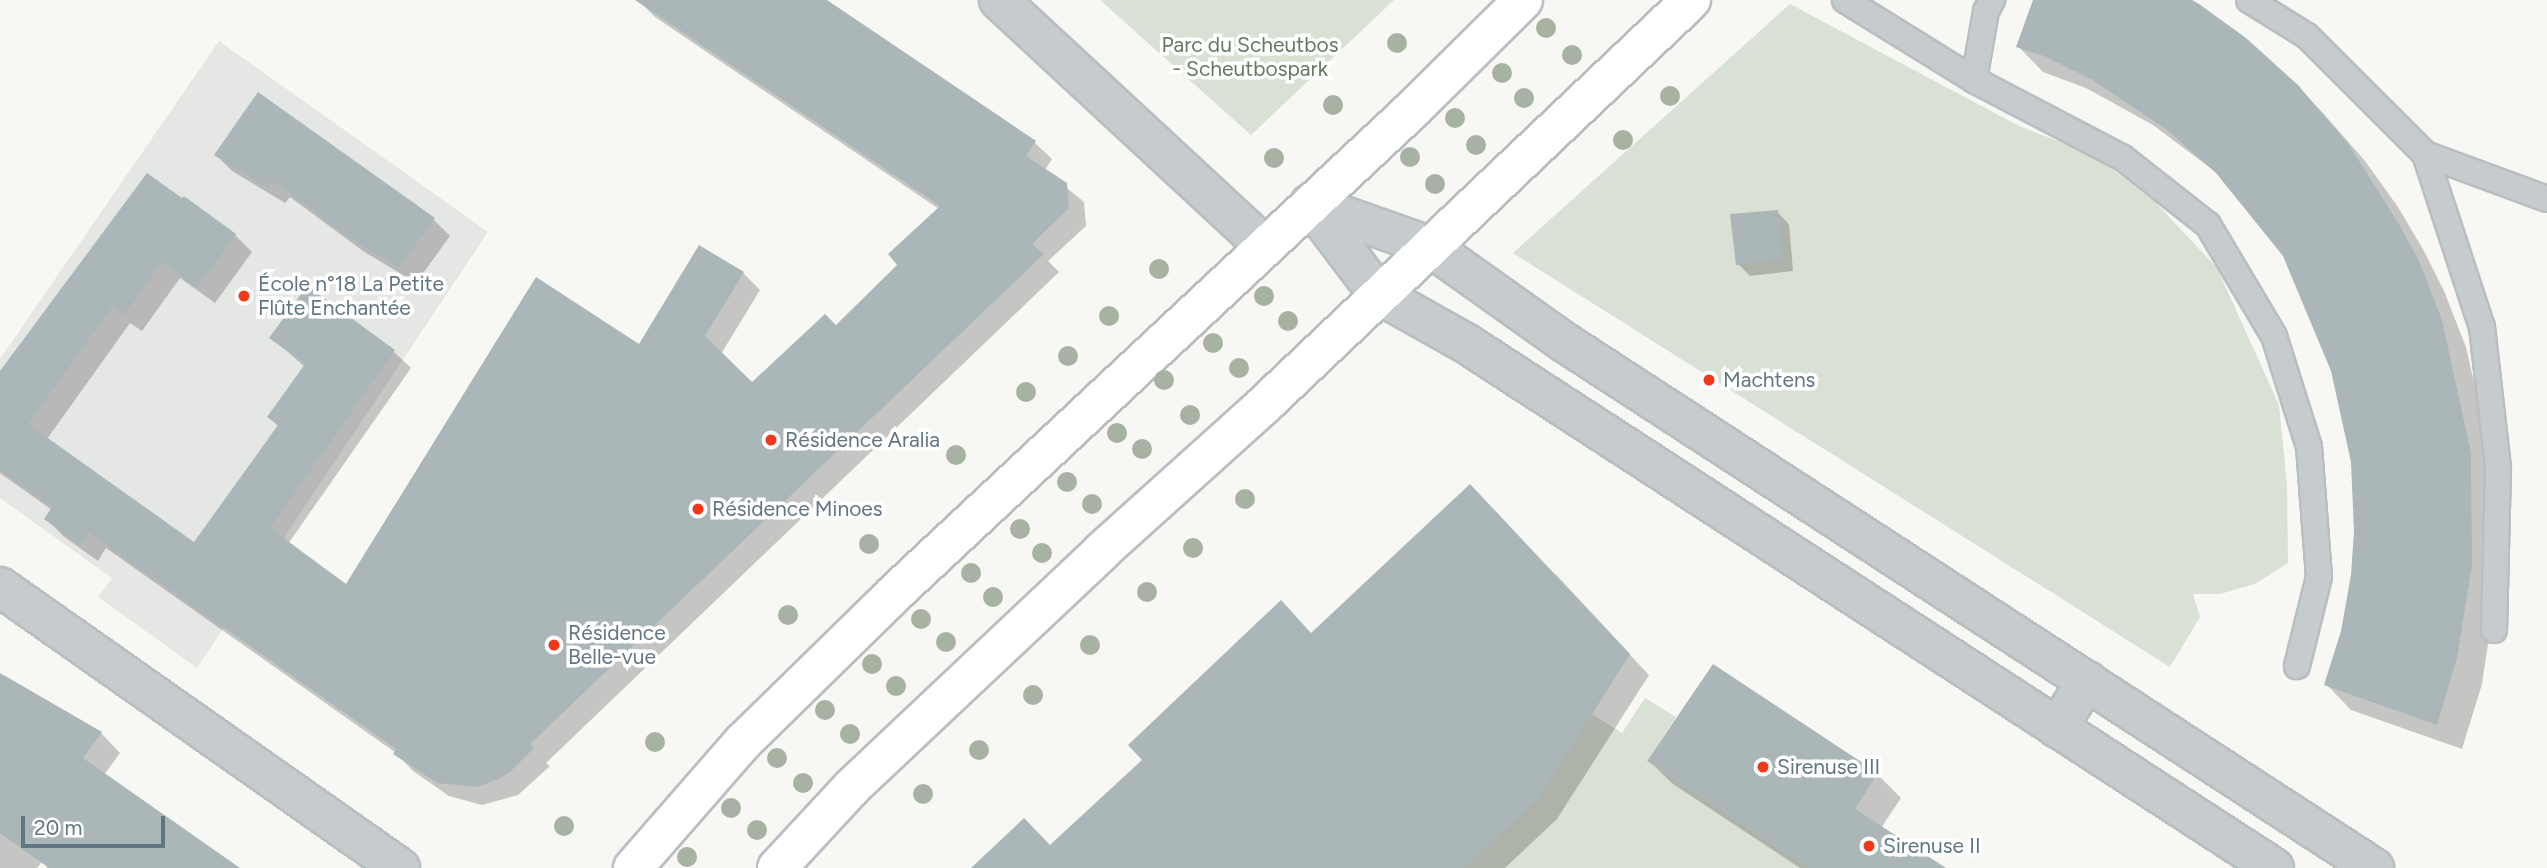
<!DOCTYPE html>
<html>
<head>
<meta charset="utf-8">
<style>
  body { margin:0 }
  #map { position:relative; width:2547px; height:868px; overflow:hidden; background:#f7f7f4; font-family:Figtree,sans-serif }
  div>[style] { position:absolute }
  .built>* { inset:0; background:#e5e7e5 }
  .green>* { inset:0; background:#d9e0d4 }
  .shadow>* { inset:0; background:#0003 }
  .building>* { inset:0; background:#abb6b9 }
  .roads { filter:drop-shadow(2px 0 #b9bec1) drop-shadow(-2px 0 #b9bec1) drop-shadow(0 2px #b9bec1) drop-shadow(0 -2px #b9bec1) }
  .service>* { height:24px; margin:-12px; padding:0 12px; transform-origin:12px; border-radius:12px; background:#c6cbcd }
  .minor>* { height:38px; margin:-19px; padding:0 19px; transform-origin:19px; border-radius:19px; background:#c6cbcd }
  .tertiary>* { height:38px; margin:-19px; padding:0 19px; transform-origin:19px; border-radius:19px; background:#c6cbcd }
  .primary>* { height:38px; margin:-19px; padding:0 19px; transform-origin:19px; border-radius:19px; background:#fff }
  .trees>* { width:20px; height:20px; margin:-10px; border-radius:50%; background:#a7b2a2 }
  .dots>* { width:19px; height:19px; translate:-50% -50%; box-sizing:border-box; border:4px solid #fff; border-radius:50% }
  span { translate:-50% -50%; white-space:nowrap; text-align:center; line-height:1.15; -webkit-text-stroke:7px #fff; paint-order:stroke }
  .park-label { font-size:21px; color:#66795f }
  .poi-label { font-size:21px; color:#607681 }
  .left { translate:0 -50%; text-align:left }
  .scale { position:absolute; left:21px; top:816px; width:144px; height:32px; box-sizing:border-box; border:4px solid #607681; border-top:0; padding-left:9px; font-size:21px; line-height:24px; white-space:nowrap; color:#607681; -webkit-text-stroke:5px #fff; paint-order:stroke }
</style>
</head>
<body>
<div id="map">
  <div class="built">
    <div style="clip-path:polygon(219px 41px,488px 232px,197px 668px,98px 597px,112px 578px,0 498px,0 359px)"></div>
  </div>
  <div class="green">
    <div style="clip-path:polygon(1100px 0,1394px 0,1251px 135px)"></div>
    <div style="clip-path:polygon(1790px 4px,2019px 126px,2094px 155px,2156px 203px,2217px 268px,2279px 405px,2287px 485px,2288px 563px,2255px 584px,2220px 594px,2193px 594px,2200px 617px,2170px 667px,1513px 253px)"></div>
    <div style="clip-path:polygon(1556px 574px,1630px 654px,1592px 714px,1622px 733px,1645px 698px,1676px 717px,1647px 761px,1809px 868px,1072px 868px,1050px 845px,1128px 773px,1401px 719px)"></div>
  </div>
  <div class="shadow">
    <div style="clip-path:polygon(638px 0,825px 0,1034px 142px,1052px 159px,1045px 170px,1084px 202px,1086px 226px,1048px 261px,1059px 272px,546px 763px,550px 766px,518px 795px,482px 805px,449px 796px,413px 771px,396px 753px,106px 548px,98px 561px,63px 536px,46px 518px,52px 510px,0 473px,0 374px,63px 286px,66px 288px,235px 235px,252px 252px,215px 303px,180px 278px,142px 331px,130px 323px,47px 439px,195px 544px,279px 427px,269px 417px,305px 367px,272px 338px,393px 351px,411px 368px,288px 544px,347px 586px,640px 346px,743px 273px,760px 290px,721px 354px,752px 385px,836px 327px,900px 265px,939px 209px,655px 17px)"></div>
    <div style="clip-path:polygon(2035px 0,2189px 0,2297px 86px,2323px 113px,2365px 161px,2398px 207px,2424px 251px,2444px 291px,2466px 347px,2496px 480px,2496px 591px,2482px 684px,2462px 749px,2351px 710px,2326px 684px,2342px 631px,2352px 575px,2355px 531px,2353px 462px,2333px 370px,2285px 255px,2217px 173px,2153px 125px,2086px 88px,2043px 72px,2018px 46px)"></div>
    <div style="clip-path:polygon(216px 155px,434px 220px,450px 236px,416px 283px,363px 251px,290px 197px,285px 203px,232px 171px)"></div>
    <div style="clip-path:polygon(1777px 212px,1789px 224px,1793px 271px,1750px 276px,1738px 264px)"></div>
    <div style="clip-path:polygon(1490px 506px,1649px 675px,1557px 819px,1505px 868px,974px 868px,1050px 847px,1312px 635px)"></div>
    <div style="clip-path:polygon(1713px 666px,1877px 774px,1901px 798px,1881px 828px,1943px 868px,1800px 868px,1673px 784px,1649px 761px)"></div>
    <div style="clip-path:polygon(0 675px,101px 733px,120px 753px,104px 775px,238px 868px,47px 868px,44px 859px,37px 868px,0 868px)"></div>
  </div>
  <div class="building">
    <div style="clip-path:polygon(635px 0,827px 0,1036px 141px,1026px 156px,1067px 183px,1069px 208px,1032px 244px,1044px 254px,530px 744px,534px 748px,511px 771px,501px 778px,477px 787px,437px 783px,393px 754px,396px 749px,88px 532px,80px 545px,44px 519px,52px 507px,0 470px,0 371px,147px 173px,182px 198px,184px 196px,236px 234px,197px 288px,162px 262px,124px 315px,112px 307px,28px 424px,194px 542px,278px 425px,267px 417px,305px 364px,269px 338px,307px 286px,395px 350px,270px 528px,346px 584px,536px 277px,639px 344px,699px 245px,744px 272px,705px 336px,752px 382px,825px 314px,836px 325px,897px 265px,888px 254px,940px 206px)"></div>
    <div style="clip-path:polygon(2033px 0,2192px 0,2199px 4px,2246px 38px,2298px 85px,2349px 145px,2399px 224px,2420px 263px,2442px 320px,2471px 453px,2472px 565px,2457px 658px,2437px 725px,2324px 685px,2341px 631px,2351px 575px,2354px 531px,2351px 462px,2331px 371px,2283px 256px,2216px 173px,2166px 129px,2091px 79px,2044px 56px,2016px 47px)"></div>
    <div style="clip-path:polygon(258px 92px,435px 218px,399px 268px,344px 234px,273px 181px,268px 188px,214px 155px)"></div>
    <div style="clip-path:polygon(1778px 210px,1782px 259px,1736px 265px,1730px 214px)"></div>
    <div style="clip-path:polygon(1470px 484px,1630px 654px,1537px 800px,1464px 868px,971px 868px,1024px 818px,1050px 845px,1142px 760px,1128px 745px,1281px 600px,1311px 633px)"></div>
    <div style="clip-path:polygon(1713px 664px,1878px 773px,1855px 809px,1946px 868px,1809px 868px,1647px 761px)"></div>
    <div style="clip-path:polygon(0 673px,102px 732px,83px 758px,240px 868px,49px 868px,0 833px)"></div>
  </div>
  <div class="roads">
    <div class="service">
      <div style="left:1845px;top:0;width:152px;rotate:31.8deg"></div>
      <div style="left:1974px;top:80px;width:168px;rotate:27.6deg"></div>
      <div style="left:2123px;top:158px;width:108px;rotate:38.2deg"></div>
      <div style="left:2208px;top:225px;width:129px;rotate:59.3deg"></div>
      <div style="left:2274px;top:336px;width:116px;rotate:72.5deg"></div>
      <div style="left:2309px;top:447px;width:130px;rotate:85.6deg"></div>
      <div style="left:2319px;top:577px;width:92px;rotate:103.9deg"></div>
      <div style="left:2249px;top:0;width:68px;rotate:31.8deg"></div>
      <div style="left:2307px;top:36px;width:167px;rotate:45deg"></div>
      <div style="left:2425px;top:154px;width:182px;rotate:71.8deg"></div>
      <div style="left:2482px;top:327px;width:142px;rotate:83.5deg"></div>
      <div style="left:2498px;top:468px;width:162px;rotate:91.4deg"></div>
      <div style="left:1974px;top:80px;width:70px;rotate:-80.1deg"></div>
      <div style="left:1986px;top:11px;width:13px;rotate:-61deg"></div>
      <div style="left:2425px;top:154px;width:130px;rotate:20.2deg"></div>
    </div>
    <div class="minor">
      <div style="left:999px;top:0;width:362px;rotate:42.8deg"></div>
      <div style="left:0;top:587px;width:489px;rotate:35.1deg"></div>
      <div style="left:2057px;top:728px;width:56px;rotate:-57.4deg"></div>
    </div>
    <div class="tertiary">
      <div style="left:1310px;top:204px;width:126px;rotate:19.4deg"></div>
      <div style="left:1429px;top:246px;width:166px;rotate:35.4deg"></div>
      <div style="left:1564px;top:342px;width:966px;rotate:33deg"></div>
      <div style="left:1310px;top:204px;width:113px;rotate:52.9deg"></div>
      <div style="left:1378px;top:294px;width:102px;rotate:29.3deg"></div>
      <div style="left:1467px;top:344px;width:962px;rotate:33deg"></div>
    </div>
    <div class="primary">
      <div style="left:633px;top:868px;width:167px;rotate:-48.9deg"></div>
      <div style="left:743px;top:742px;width:213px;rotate:-44.4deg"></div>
      <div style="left:895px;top:593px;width:708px;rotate:-43.05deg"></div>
      <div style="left:1412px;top:110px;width:156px;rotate:-44.7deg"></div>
      <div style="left:777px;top:868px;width:110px;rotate:-47.2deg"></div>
      <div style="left:852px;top:787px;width:344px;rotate:-43.3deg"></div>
      <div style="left:1102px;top:551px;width:219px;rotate:-42deg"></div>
      <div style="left:1265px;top:404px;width:587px;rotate:-43.48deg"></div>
    </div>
  </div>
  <div class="trees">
    <div style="left:1546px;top:28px"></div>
    <div style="left:1397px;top:43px"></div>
    <div style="left:1572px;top:55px"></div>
    <div style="left:1502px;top:73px"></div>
    <div style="left:1670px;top:96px"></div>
    <div style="left:1524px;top:98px"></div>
    <div style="left:1333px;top:105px"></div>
    <div style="left:1455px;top:118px"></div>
    <div style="left:1623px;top:140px"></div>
    <div style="left:1476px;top:145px"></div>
    <div style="left:1410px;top:157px"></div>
    <div style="left:1274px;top:158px"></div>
    <div style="left:1435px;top:184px"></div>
    <div style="left:1159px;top:269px"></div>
    <div style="left:1264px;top:296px"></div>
    <div style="left:1109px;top:316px"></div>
    <div style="left:1288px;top:321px"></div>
    <div style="left:1213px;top:343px"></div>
    <div style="left:1068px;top:356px"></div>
    <div style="left:1239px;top:368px"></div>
    <div style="left:1164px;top:380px"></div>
    <div style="left:1026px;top:392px"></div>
    <div style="left:1190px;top:415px"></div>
    <div style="left:1117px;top:433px"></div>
    <div style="left:1142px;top:449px"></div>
    <div style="left:956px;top:455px"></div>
    <div style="left:1067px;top:482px"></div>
    <div style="left:1245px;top:499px"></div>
    <div style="left:1092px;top:504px"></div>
    <div style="left:1020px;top:529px"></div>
    <div style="left:869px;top:544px"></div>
    <div style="left:1193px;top:548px"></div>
    <div style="left:1042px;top:553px"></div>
    <div style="left:971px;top:573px"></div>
    <div style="left:1147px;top:592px"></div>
    <div style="left:993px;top:597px"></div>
    <div style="left:788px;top:615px"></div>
    <div style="left:921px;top:619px"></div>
    <div style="left:946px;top:642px"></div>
    <div style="left:1090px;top:645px"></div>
    <div style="left:872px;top:664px"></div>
    <div style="left:896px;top:686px"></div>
    <div style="left:1033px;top:695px"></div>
    <div style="left:825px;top:710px"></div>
    <div style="left:850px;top:734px"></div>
    <div style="left:655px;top:742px"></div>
    <div style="left:979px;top:750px"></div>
    <div style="left:777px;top:758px"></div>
    <div style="left:803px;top:783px"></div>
    <div style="left:923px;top:794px"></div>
    <div style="left:731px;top:808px"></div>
    <div style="left:564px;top:826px"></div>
    <div style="left:757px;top:830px"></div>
    <div style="left:687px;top:857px"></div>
  </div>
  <div class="dots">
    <div style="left:244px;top:296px;background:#f1391a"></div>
    <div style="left:1709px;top:380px;background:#f1391a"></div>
    <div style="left:771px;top:440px;background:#f1391a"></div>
    <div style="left:698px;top:509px;background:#f1391a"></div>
    <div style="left:554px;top:645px;background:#f1391a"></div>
    <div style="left:1763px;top:767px;background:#f1391a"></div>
    <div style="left:1869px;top:846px;background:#f1391a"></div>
  </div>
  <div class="park-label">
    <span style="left:1250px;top:57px">Parc du Scheutbos<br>- Scheutbospark</span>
  </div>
  <div class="poi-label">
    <span class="left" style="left:258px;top:296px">École n°18 La Petite<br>Flûte Enchantée</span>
    <span class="left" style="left:1723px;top:380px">Machtens</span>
    <span class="left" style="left:785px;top:440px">Résidence Aralia</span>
    <span class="left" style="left:712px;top:509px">Résidence Minoes</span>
    <span class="left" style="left:568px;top:645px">Résidence<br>Belle-vue</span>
    <span class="left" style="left:1777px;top:767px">Sirenuse III</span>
    <span class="left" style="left:1883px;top:846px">Sirenuse II</span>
  </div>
  <div class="scale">20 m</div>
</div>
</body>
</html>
